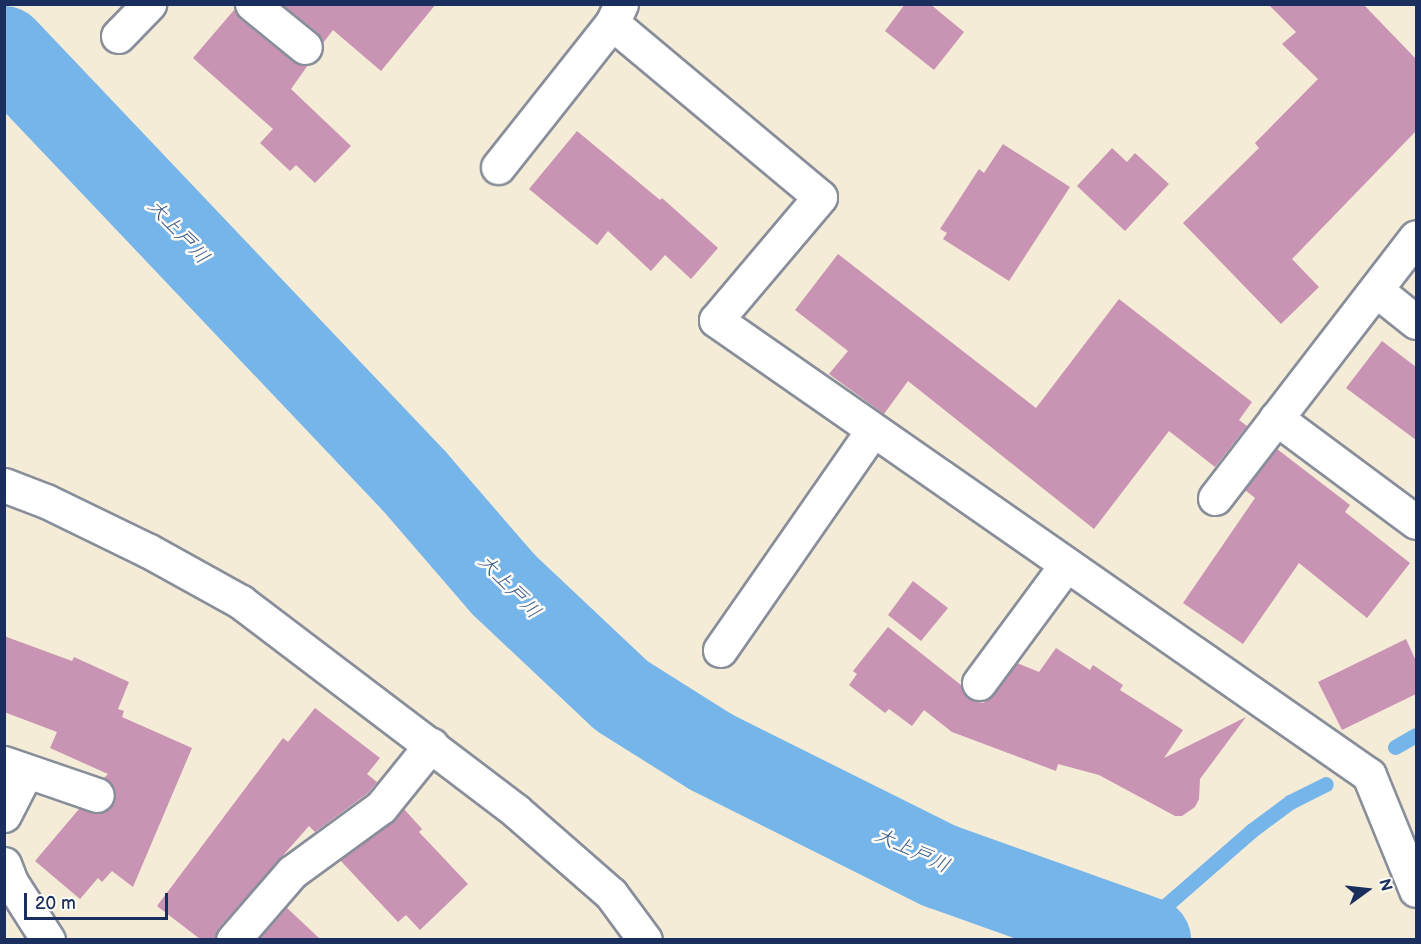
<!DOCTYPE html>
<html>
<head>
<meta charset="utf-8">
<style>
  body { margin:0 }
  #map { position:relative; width:1421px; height:944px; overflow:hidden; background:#f4ecd7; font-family:"Balsamiq Sans","Klee One",sans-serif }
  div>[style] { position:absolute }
  .stream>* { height:15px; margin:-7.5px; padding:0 7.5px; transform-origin:7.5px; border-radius:7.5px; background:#76b5ea }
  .river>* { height:86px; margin:-43px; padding:0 43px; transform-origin:43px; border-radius:43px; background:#76b5ea }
  .building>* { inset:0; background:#c993b3 }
  .roads { filter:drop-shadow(2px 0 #888e9a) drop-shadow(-2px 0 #888e9a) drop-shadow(0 2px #888e9a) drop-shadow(0 -2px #888e9a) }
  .minor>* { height:33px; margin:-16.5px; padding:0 16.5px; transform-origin:16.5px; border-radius:16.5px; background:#fff }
  .tertiary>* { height:33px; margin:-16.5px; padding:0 16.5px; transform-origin:16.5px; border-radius:16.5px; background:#fff }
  span { translate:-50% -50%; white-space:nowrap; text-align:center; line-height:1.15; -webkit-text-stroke:5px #fdfcf7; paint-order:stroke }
  .water-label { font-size:20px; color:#365788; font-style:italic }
  .frame { position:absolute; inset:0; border:6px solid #1b2f5e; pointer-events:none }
  .north { position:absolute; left:1337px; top:860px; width:60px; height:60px; -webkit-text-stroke:4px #fdfcf7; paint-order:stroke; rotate:75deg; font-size:16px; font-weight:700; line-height:24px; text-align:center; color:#1b2f5e }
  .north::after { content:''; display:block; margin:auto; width:21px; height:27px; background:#1b2f5e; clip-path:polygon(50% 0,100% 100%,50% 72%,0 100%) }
  .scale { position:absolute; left:24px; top:893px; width:144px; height:27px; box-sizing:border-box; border:3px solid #1b2f5e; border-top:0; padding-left:8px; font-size:18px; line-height:21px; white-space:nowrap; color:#1b2f5e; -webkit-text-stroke:4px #fdfcf7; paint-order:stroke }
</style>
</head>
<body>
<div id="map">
  <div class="stream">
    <div style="left:1395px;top:747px;width:24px;rotate:-30deg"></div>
    <div style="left:1133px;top:934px;width:157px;rotate:-41.1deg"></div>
    <div style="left:1251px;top:831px;width:49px;rotate:-36.6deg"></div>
    <div style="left:1290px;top:802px;width:40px;rotate:-26.6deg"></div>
  </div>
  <div class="river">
    <div style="left:4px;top:49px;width:597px;rotate:46.49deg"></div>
    <div style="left:415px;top:482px;width:135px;rotate:49.2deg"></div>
    <div style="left:503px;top:584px;width:163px;rotate:43.3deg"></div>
    <div style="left:622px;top:696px;width:105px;rotate:32.2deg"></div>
    <div style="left:711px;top:752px;width:256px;rotate:26.5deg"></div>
    <div style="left:940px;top:866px;width:221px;rotate:19.6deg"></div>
  </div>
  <div class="building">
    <div style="clip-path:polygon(282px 4px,436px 4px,381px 71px,333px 30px,323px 43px,317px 32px)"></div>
    <div style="clip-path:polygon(905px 4px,930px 4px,964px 32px,934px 70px,885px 31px)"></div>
    <div style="clip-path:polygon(1268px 4px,1363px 4px,1416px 59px,1416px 131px,1292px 259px,1319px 287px,1281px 324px,1183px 223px,1259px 148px,1255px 143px,1318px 79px,1282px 44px,1296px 32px)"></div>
    <div style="clip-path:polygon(234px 10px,240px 19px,293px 62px,308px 65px,291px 89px,351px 146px,315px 183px,296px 165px,290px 171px,260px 143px,273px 129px,193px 58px)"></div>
    <div style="clip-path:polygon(577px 131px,660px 200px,662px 198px,718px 248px,691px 279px,665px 255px,651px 271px,608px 231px,597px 245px,529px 189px)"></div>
    <div style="clip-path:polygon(1003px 144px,1070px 187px,1009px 281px,943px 239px,947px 233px,940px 229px,979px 169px,984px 173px)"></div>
    <div style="clip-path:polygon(1112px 148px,1127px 162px,1135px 153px,1169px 184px,1125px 231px,1077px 186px)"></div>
    <div style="clip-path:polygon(838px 254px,1036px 408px,1119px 299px,1252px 402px,1239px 420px,1247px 426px,1215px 467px,1169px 431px,1094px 529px,908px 381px,884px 414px,829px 374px,848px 351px,795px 310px)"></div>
    <div style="clip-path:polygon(1382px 341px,1416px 367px,1416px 440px,1346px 388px)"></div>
    <div style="clip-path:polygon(1277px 449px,1350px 505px,1345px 512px,1410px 563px,1367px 618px,1299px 563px,1243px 644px,1183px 603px,1255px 498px,1245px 490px)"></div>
    <div style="clip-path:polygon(913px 581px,948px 608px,921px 641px,888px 615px)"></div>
    <div style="clip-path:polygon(888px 627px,961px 685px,967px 698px,983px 703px,994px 694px,1017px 663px,1039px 672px,1056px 648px,1090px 670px,1093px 665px,1123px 685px,1120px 690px,1183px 730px,1164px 758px,1246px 717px,1200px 779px,1199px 799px,1195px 807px,1182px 816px,1175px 816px,1099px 775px,1058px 764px,1056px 771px,952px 732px,924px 710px,912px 726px,889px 709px,885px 713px,849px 685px,857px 674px,853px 671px)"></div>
    <div style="clip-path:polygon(4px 636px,72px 661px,74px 657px,129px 682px,118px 709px,124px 711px,122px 717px,192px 748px,133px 887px,112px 871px,102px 882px,98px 878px,80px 899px,35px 861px,79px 809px,101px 813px,110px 809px,114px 802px,115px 792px,111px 783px,104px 778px,108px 774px,50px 748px,57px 732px,4px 712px)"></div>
    <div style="clip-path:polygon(1406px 639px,1416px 661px,1416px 694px,1342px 730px,1318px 682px)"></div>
    <div style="clip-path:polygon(315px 708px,380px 758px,367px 774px,377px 782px,368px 793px,315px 832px,309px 826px,219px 928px,215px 939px,200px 939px,157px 906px,283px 738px,288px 742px)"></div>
    <div style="clip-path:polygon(404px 809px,422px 829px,419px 832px,468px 884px,420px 930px,406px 915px,398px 922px,340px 860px,392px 822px)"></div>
    <div style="clip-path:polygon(286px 907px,320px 939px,258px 939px)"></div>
  </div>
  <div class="roads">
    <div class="minor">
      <div style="left:252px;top:4px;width:68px;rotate:39.1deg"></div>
      <div style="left:621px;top:4px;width:21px;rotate:115deg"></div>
      <div style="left:612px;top:23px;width:271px;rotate:39.9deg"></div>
      <div style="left:820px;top:197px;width:161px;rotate:130.2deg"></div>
      <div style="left:716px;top:320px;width:796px;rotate:34.87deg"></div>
      <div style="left:1369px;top:775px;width:124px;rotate:67.8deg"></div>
      <div style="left:118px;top:36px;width:45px;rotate:-45.9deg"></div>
      <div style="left:498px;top:167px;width:184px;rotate:-51.6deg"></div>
      <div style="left:1376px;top:290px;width:51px;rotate:38.7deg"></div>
      <div style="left:1276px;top:418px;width:174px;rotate:36.6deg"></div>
      <div style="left:1215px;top:498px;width:329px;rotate:-52.4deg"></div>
      <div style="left:720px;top:650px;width:268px;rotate:-55.2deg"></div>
      <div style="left:979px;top:683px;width:147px;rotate:-53.6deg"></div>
      <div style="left:4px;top:763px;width:98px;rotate:19deg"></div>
      <div style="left:4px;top:815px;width:48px;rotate:-62.9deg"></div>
      <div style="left:4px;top:864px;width:19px;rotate:69deg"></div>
      <div style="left:11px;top:882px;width:69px;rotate:57.5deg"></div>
      <div style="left:233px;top:940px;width:90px;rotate:-49.1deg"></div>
      <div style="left:292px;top:872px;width:110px;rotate:-36.1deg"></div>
      <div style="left:381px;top:807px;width:80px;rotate:-51.1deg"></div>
    </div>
    <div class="tertiary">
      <div style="left:4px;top:485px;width:45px;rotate:20.9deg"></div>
      <div style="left:46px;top:501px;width:114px;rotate:25.9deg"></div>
      <div style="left:149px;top:551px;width:105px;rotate:29deg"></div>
      <div style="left:241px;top:602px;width:345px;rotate:37.2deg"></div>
      <div style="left:516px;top:811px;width:126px;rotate:41.1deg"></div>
      <div style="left:611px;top:894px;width:57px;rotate:53.5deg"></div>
    </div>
  </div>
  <div class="water-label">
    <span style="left:178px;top:232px;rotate:47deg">大上戸川</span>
    <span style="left:509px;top:587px;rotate:46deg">大上戸川</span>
    <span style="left:912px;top:851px;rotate:25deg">大上戸川</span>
  </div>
  <div class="frame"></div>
  <div class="north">N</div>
  <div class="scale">20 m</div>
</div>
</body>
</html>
